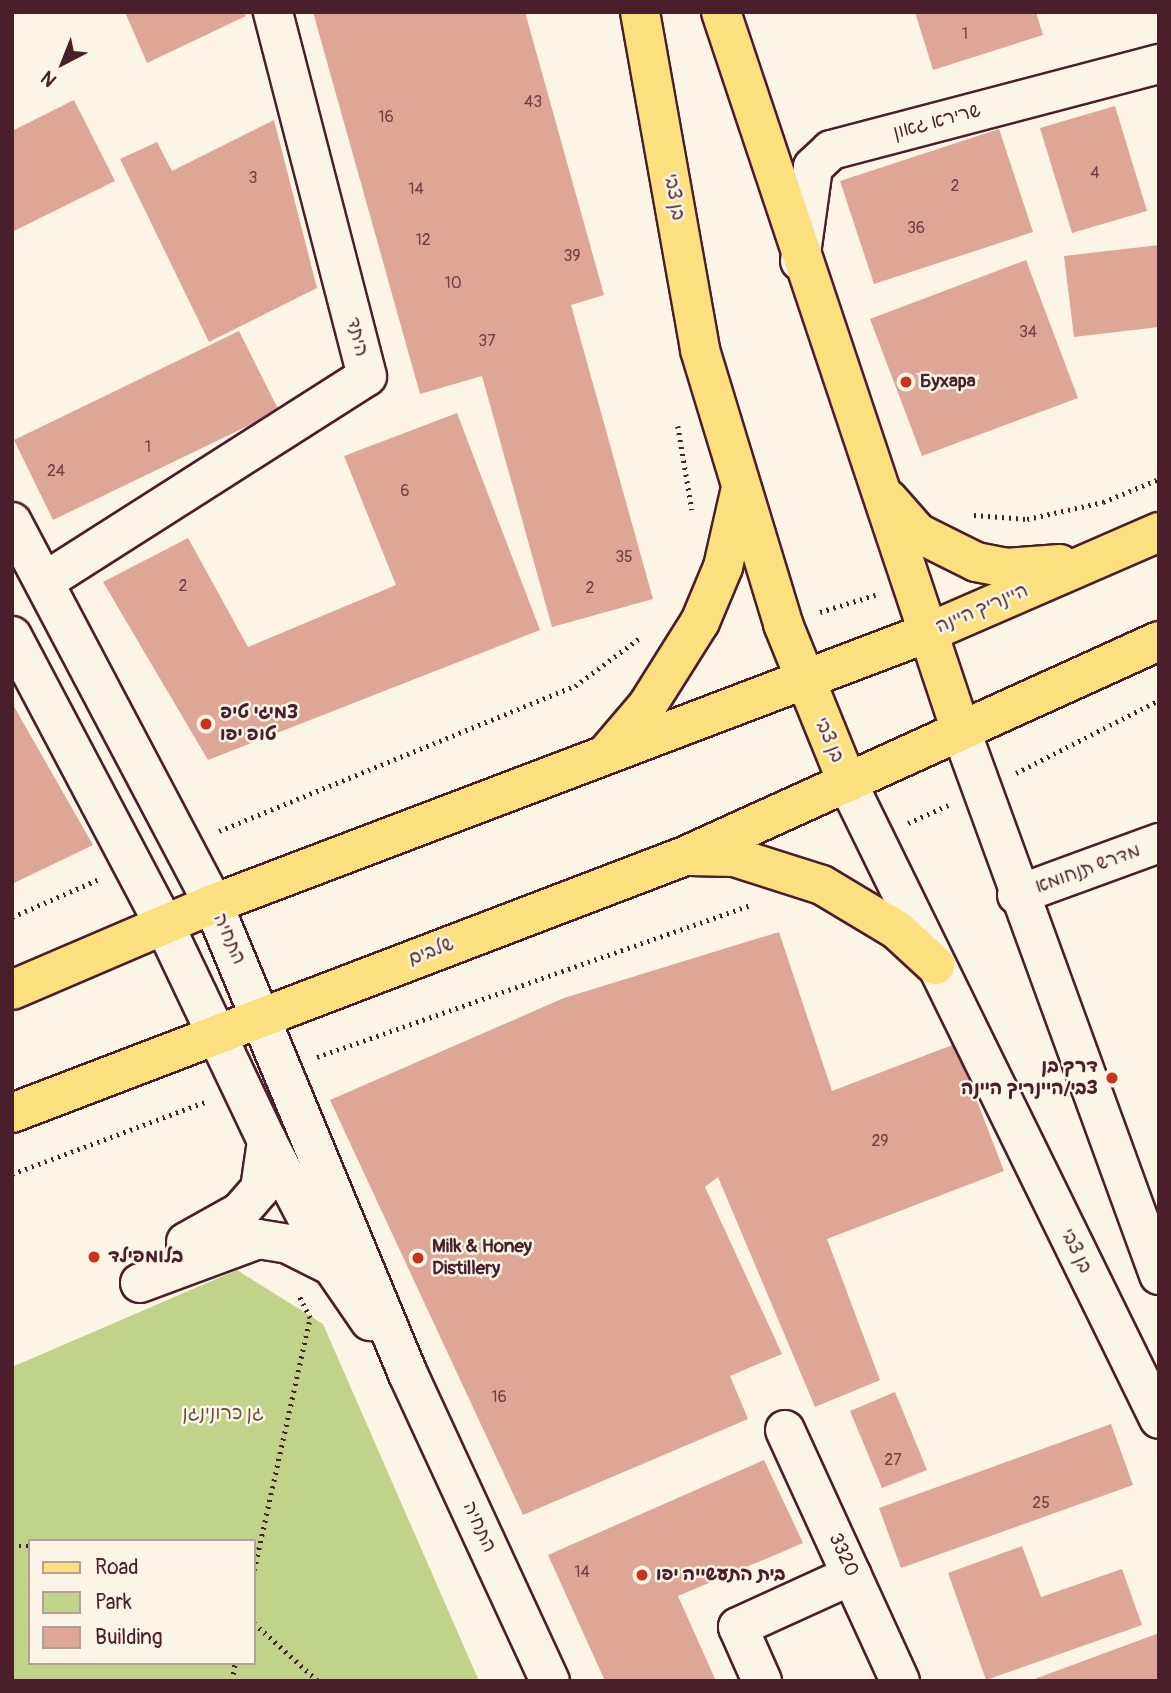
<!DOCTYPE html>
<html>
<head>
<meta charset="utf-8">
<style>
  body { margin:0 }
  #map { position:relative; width:1171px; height:1693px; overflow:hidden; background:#fcf5e5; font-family:Pangolin,"Playpen Sans Hebrew",sans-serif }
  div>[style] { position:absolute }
  .green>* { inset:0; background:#c0d388 }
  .building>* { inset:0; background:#dea697 }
  .path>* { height:4.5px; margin-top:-2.25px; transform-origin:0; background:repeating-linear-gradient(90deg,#4a1f2b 0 2px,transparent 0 7px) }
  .roads { filter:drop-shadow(2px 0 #4a1f2b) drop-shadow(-2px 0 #4a1f2b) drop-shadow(0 2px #4a1f2b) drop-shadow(0 -2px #4a1f2b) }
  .minor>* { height:38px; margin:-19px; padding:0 19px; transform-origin:19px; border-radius:19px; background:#fcf5e5 }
  .major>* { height:38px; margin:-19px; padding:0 19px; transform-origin:19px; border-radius:19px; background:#fce080 }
  .dots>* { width:19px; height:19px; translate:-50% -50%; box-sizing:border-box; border:4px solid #fcf5e5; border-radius:50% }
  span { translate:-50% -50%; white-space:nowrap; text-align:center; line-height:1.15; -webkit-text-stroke:5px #fcf5e5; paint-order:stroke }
  .number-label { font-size:16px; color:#6f4146 }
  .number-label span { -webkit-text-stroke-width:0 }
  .street-label { font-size:19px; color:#4a1f2b }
  .poi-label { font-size:19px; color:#4a1f2b; font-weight:700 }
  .left { translate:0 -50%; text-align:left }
  .right { translate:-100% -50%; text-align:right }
  .park-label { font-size:19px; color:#684c42 }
  .frame { position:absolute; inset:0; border:14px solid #4a1f2b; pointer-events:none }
  .legend { position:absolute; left:28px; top:1539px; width:228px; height:126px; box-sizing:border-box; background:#fcf5e5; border:2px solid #b59f9b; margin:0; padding:9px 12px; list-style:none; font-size:21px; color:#4a1f2b }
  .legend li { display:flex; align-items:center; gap:14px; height:35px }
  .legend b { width:35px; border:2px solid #b59f9b }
  .north { position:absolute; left:28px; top:28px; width:70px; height:70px; -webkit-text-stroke:5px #fcf5e5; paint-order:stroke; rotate:222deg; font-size:19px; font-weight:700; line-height:28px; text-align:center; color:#4a1f2b }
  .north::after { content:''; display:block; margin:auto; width:24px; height:32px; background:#4a1f2b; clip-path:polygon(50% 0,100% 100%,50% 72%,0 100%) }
</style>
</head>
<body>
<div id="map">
  <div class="green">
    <div style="clip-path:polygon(evenodd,237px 1270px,323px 1324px,479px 1681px,12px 1681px,12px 1367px,237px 1270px,30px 1541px,254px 1541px,254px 1663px,30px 1663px,30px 1541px)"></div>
  </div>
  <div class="building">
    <div style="clip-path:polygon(125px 12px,244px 12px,246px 16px,147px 63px)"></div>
    <div style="clip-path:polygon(313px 12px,525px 12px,604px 295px,571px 305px,653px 599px,552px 627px,482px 376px,420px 394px)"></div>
    <div style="clip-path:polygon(915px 12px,1036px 12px,1043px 35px,933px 70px)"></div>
    <div style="clip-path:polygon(74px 100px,115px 181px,12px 232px,12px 131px)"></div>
    <div style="clip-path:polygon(1115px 106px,1147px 211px,1072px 233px,1040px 128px)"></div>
    <div style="clip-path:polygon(274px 120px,317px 288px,209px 342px,120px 159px,157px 142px,172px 171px)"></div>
    <div style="clip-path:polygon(999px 129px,1033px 232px,874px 284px,840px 181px)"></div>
    <div style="clip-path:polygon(1159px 245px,1159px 327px,1074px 337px,1064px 256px)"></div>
    <div style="clip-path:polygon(1026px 260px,1078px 398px,922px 456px,870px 319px)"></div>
    <div style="clip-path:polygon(239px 331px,279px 411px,53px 520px,14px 440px)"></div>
    <div style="clip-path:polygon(457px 413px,540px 630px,208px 760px,103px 582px,188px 538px,248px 647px,396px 585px,344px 456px)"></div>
    <div style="clip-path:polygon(12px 703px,93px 845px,12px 884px)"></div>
    <div style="clip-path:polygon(779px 932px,832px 1091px,955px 1044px,1004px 1171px,827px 1239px,880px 1380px,815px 1407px,718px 1177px,705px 1187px,782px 1354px,730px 1376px,748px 1419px,523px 1515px,330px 1100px,564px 998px)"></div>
    <div style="clip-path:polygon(895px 1392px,927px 1470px,882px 1488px,850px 1411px)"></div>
    <div style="clip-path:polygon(1111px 1424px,1133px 1485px,901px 1568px,879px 1508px)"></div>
    <div style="clip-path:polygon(764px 1460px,803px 1543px,678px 1596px,716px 1681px,605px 1681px,548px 1555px)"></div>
    <div style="clip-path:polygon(1022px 1546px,1041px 1597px,1122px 1569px,1142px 1625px,986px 1680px,948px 1573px)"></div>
    <div style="clip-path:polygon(1159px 1633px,1159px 1681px,1032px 1681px,1032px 1680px)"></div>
  </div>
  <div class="path">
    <div style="left:678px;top:426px;width:85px;rotate:80.5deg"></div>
    <div style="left:974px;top:515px;width:53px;rotate:4.3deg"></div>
    <div style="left:1027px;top:519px;width:78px;rotate:-12.6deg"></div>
    <div style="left:1103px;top:502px;width:61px;rotate:-22.3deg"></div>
    <div style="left:820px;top:612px;width:58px;rotate:-17.2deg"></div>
    <div style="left:1016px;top:773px;width:161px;rotate:-27deg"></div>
    <div style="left:908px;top:823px;width:44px;rotate:-24.2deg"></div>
    <div style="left:219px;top:831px;width:384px;rotate:-22.2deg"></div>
    <div style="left:575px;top:686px;width:82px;rotate:-36.6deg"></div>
    <div style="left:12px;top:917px;width:93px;rotate:-23.5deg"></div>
    <div style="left:317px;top:1057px;width:460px;rotate:-19.3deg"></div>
    <div style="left:12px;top:1174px;width:206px;rotate:-20.5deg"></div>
    <div style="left:12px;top:1546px;width:18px"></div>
    <div style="left:254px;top:1570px;width:258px;rotate:-77.5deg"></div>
    <div style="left:310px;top:1318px;width:25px;rotate:-117deg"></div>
    <div style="left:254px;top:1623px;width:86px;rotate:42.2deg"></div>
    <div style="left:232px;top:1681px;width:18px;rotate:-81deg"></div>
  </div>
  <div class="roads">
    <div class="minor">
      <div style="left:800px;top:261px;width:95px;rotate:-82.1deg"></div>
      <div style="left:813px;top:167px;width:25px;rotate:-43deg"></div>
      <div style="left:831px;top:150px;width:339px;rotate:-14.7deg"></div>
      <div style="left:12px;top:522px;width:432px;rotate:62.2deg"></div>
      <div style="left:213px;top:904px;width:509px;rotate:67.47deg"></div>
      <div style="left:408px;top:1374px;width:338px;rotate:65.2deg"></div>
      <div style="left:47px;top:580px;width:379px;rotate:-32.5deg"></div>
      <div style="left:367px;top:376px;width:376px;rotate:-104.5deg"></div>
      <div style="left:12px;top:636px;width:326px;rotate:62.2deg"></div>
      <div style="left:164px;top:924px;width:240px;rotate:64.6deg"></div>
      <div style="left:267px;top:1141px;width:141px;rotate:62.5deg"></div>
      <div style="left:332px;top:1266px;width:67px;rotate:55.4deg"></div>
      <div style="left:961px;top:731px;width:579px;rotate:70deg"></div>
      <div style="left:847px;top:782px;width:709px;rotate:63.9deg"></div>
      <div style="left:1017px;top:895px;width:151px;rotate:-20.1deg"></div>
      <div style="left:186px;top:1242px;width:62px;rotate:-29.1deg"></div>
      <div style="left:240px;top:1212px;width:30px;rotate:-49deg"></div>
      <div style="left:260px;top:1189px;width:49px;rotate:-81.7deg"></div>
      <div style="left:140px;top:1283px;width:126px;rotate:-20.4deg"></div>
      <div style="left:258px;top:1239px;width:30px;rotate:9deg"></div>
      <div style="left:288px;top:1244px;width:49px;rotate:26.6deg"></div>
      <div style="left:785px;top:1430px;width:276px;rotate:65.4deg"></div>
      <div style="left:762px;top:1681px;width:59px;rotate:-114deg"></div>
      <div style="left:738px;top:1627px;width:125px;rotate:-24.5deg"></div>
    </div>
    <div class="major">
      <div style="left:640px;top:12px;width:343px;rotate:79.9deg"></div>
      <div style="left:700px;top:350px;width:286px;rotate:73.1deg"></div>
      <div style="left:783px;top:624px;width:170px;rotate:67.9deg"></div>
      <div style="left:721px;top:12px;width:758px;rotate:71.54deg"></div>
      <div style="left:888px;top:499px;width:45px;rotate:48.6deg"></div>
      <div style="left:918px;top:533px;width:65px;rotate:26.6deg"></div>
      <div style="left:976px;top:562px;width:31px;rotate:11deg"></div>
      <div style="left:1006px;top:568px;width:54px;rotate:-4.2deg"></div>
      <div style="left:606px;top:754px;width:63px;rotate:-49.5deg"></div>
      <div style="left:647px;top:706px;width:99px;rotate:-57.8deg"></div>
      <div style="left:700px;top:622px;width:60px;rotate:-67.3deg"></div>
      <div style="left:723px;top:567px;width:77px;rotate:-77.2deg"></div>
      <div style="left:690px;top:856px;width:44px;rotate:1.3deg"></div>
      <div style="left:734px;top:857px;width:92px;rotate:17.7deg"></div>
      <div style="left:822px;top:885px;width:87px;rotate:31deg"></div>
      <div style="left:897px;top:930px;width:52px;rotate:42.6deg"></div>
      <div style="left:12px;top:990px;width:219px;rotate:-23.2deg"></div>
      <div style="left:213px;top:904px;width:764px;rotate:-20.78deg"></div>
      <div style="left:927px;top:633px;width:253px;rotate:-23.5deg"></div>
      <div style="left:12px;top:1113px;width:720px;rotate:-20.9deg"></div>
      <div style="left:685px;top:856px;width:520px;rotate:-24.4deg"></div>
    </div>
  </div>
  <div class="dots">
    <div style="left:906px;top:382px;background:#c8321e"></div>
    <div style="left:206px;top:724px;background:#c8321e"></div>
    <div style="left:1112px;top:1078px;background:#c8321e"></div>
    <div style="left:94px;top:1257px;background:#c8321e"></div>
    <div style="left:418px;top:1258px;background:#c8321e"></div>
    <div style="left:642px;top:1575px;background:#c8321e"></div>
  </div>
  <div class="number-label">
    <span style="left:965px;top:34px">1</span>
    <span style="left:533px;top:102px">43</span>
    <span style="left:386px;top:117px">16</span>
    <span style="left:1095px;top:173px">4</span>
    <span style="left:253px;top:178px">3</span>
    <span style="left:955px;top:186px">2</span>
    <span style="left:416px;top:189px">14</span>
    <span style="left:916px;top:228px">36</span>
    <span style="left:423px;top:240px">12</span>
    <span style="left:572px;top:256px">39</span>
    <span style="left:453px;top:283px">10</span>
    <span style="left:1028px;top:332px">34</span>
    <span style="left:487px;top:341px">37</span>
    <span style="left:148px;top:447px">1</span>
    <span style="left:56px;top:471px">24</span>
    <span style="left:405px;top:491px">6</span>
    <span style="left:624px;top:557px">35</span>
    <span style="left:183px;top:586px">2</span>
    <span style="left:590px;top:588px">2</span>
    <span style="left:880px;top:1141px">29</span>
    <span style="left:499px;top:1397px">16</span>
    <span style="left:893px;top:1460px">27</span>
    <span style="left:1041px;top:1503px">25</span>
    <span style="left:582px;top:1572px">14</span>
  </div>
  <div class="street-label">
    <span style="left:937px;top:122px;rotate:-15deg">שרירא גאון</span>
    <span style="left:674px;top:197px;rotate:80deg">בן צבי</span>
    <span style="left:357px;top:337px;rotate:76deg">היתד</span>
    <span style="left:982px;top:609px;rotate:-23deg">היינריך היינה</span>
    <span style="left:829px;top:740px;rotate:67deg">בן צבי</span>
    <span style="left:1088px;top:869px;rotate:-20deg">מדרש תנחומא</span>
    <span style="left:229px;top:939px;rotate:66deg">התחיה</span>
    <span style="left:431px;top:952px;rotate:-21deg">שלבים</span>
    <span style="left:1076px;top:1251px;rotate:64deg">בן צבי</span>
    <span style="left:479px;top:1527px;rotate:65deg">התחיה</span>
    <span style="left:843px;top:1555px;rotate:65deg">3320</span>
  </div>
  <div class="poi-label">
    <span class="left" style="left:920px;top:382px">Бухара</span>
    <span class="left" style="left:220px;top:724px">צמיגי טיפ<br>טופ יפו</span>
    <span class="right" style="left:1098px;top:1078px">דרך בן<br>צבי/היינריך היינה</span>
    <span class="left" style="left:432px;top:1258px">Milk &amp; Honey<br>Distillery</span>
    <span class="left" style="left:108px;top:1257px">בלומפילד</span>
    <span class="left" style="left:656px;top:1575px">בית התעשייה יפו</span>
  </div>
  <div class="park-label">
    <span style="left:223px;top:1414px">גן כרונינגן</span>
  </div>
  <div class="frame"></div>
  <ul class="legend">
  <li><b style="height:9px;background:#fce080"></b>Road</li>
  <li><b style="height:19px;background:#c0d388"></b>Park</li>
  <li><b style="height:19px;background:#dea697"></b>Building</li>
  </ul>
  <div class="north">N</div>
</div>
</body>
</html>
